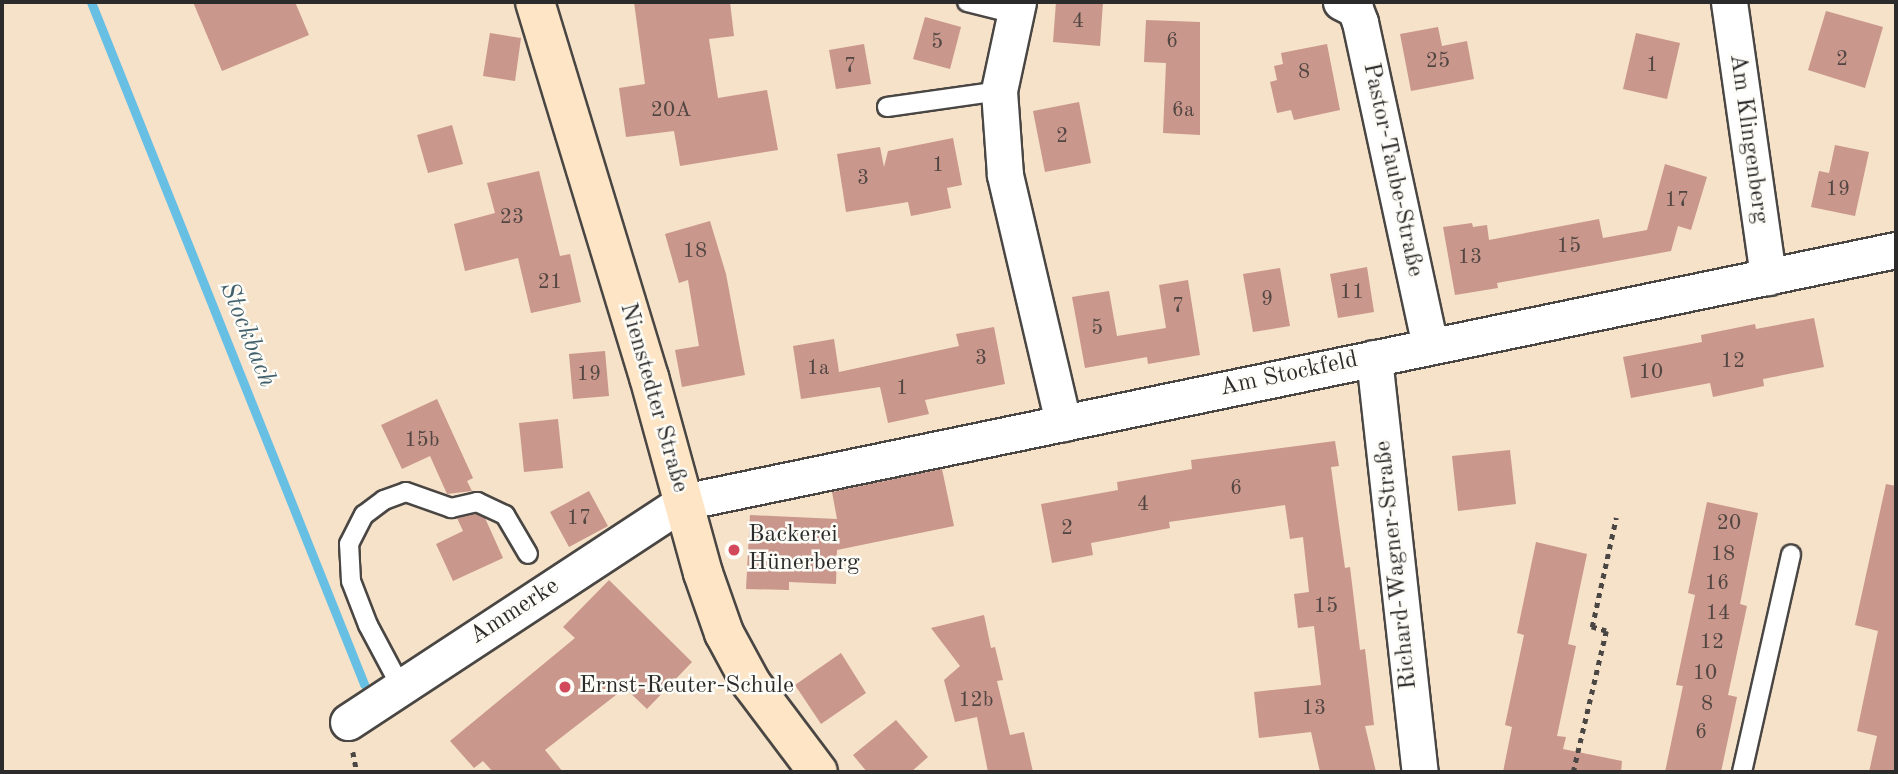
<!DOCTYPE html>
<html>
<head>
<meta charset="utf-8">
<style>
  body { margin:0 }
  #map { position:relative; width:1898px; height:774px; overflow:hidden; background:#f6e1c9; font-family:"Old Standard TT",serif }
  div>[style] { position:absolute }
  .stream>* { height:9px; margin:-4.5px; padding:0 4.5px; transform-origin:4.5px; border-radius:4.5px; background:#67c0e4 }
  .building>* { inset:0; background:#c9978b }
  .path>* { height:4.5px; margin-top:-2.25px; transform-origin:0; background:repeating-linear-gradient(90deg,#494643 0 5px,transparent 0 10px) }
  .roads { filter:drop-shadow(2px 0 #494643) drop-shadow(-2px 0 #494643) drop-shadow(0 2px #494643) drop-shadow(0 -2px #494643) }
  .service>* { height:18px; margin:-9px; padding:0 9px; transform-origin:9px; border-radius:9px; background:#fff }
  .minor>* { height:35px; margin:-17.5px; padding:0 17.5px; transform-origin:17.5px; border-radius:17.5px; background:#fff }
  .secondary>* { height:38px; margin:-19px; padding:0 19px; transform-origin:19px; border-radius:19px; background:#fde5c5 }
  .dots>* { width:19px; height:19px; translate:-50% -50%; box-sizing:border-box; border:4px solid #fdfcf7; border-radius:50% }
  span { translate:-50% -50%; white-space:nowrap; text-align:center; line-height:1.15; -webkit-text-stroke:5px #fdfcf7; paint-order:stroke }
  .number-label { font-size:21px; color:#524643 }
  .number-label span { -webkit-text-stroke-width:0 }
  .street-label { font-size:24px; color:#2b2b2b }
  .poi-label { font-size:24px; color:#2b2b2b }
  .left { translate:0 -50%; text-align:left }
  .water-label { font-size:26px; color:#405f6c; font-style:italic }
  .frame { position:absolute; inset:0; border:4px solid #2b2b2b; pointer-events:none }
</style>
</head>
<body>
<div id="map">
  <div class="stream">
    <div style="left:91px;top:2px;width:735px;rotate:68.18deg"></div>
  </div>
  <div class="building">
    <div style="clip-path:polygon(193px 2px,295px 2px,309px 35px,222px 71px)"></div>
    <div style="clip-path:polygon(634px 2px,730px 2px,734px 36px,709px 39px,718px 98px,767px 90px,778px 150px,680px 166px,674px 131px,626px 137px,619px 88px,645px 84px)"></div>
    <div style="clip-path:polygon(1056px 2px,1103px 2px,1100px 46px,1053px 42px)"></div>
    <div style="clip-path:polygon(1826px 11px,1883px 27px,1865px 88px,1808px 70px)"></div>
    <div style="clip-path:polygon(925px 17px,961px 27px,950px 69px,913px 59px)"></div>
    <div style="clip-path:polygon(1146px 20px,1200px 22px,1200px 135px,1163px 133px,1166px 63px,1144px 62px)"></div>
    <div style="clip-path:polygon(1438px 27px,1442px 46px,1467px 41px,1474px 79px,1411px 91px,1400px 34px)"></div>
    <div style="clip-path:polygon(490px 33px,521px 38px,515px 81px,483px 76px)"></div>
    <div style="clip-path:polygon(1636px 33px,1680px 43px,1667px 99px,1623px 89px)"></div>
    <div style="clip-path:polygon(864px 44px,871px 84px,836px 89px,829px 50px)"></div>
    <div style="clip-path:polygon(1327px 44px,1340px 110px,1294px 120px,1291px 110px,1277px 113px,1270px 82px,1277px 80px,1274px 66px,1283px 64px,1281px 53px)"></div>
    <div style="clip-path:polygon(1079px 102px,1091px 163px,1045px 172px,1033px 111px)"></div>
    <div style="clip-path:polygon(452px 125px,463px 164px,428px 173px,417px 135px)"></div>
    <div style="clip-path:polygon(953px 138px,962px 185px,947px 188px,951px 208px,911px 216px,908px 202px,846px 212px,837px 154px,880px 147px,884px 167px,888px 151px)"></div>
    <div style="clip-path:polygon(1835px 145px,1869px 152px,1855px 216px,1811px 207px,1819px 171px,1829px 173px)"></div>
    <div style="clip-path:polygon(1665px 164px,1707px 177px,1691px 230px,1678px 226px,1671px 251px,1497px 283px,1498px 288px,1455px 295px,1443px 227px,1472px 223px,1473px 227px,1487px 225px,1489px 240px,1599px 219px,1603px 238px,1647px 230px)"></div>
    <div style="clip-path:polygon(539px 171px,560px 256px,570px 254px,581px 302px,531px 313px,518px 258px,465px 271px,454px 224px,495px 213px,487px 183px)"></div>
    <div style="clip-path:polygon(710px 221px,726px 274px,745px 375px,682px 387px,675px 350px,699px 346px,688px 280px,679px 283px,665px 234px)"></div>
    <div style="clip-path:polygon(1367px 267px,1374px 312px,1338px 318px,1330px 274px)"></div>
    <div style="clip-path:polygon(1280px 268px,1290px 326px,1253px 332px,1243px 274px)"></div>
    <div style="clip-path:polygon(1188px 280px,1200px 355px,1148px 364px,1147px 357px,1085px 368px,1072px 297px,1109px 291px,1117px 336px,1166px 328px,1159px 285px)"></div>
    <div style="clip-path:polygon(1814px 318px,1824px 367px,1763px 379px,1764px 386px,1713px 397px,1710px 383px,1631px 398px,1623px 357px,1702px 342px,1701px 335px,1755px 324px,1756px 329px)"></div>
    <div style="clip-path:polygon(994px 327px,1005px 384px,925px 400px,929px 414px,888px 423px,880px 387px,801px 399px,793px 346px,834px 339px,839px 372px,959px 346px,956px 334px)"></div>
    <div style="clip-path:polygon(605px 351px,609px 396px,573px 399px,569px 354px)"></div>
    <div style="clip-path:polygon(437px 399px,473px 478px,467px 481px,472px 491px,447px 494px,430px 456px,402px 469px,381px 425px)"></div>
    <div style="clip-path:polygon(558px 419px,563px 468px,524px 472px,519px 423px)"></div>
    <div style="clip-path:polygon(1335px 441px,1339px 466px,1331px 467px,1345px 568px,1350px 567px,1360px 650px,1365px 649px,1374px 725px,1365px 726px,1376px 772px,1320px 772px,1311px 732px,1259px 738px,1254px 692px,1321px 685px,1314px 626px,1298px 628px,1294px 594px,1309px 592px,1303px 537px,1290px 539px,1285px 505px,1169px 522px,1170px 528px,1091px 543px,1093px 555px,1052px 563px,1041px 504px,1118px 490px,1117px 482px,1192px 469px,1191px 460px)"></div>
    <div style="clip-path:polygon(1510px 450px,1516px 504px,1458px 511px,1452px 456px)"></div>
    <div style="clip-path:polygon(942px 469px,954px 526px,837px 550px,836px 584px,789px 582px,789px 590px,746px 589px,750px 515px,837px 519px,832px 492px)"></div>
    <div style="clip-path:polygon(1886px 484px,1896px 486px,1896px 772px,1869px 772px,1877px 736px,1857px 731px,1878px 631px,1855px 625px)"></div>
    <div style="clip-path:polygon(589px 491px,608px 526px,569px 547px,550px 512px)"></div>
    <div style="clip-path:polygon(1707px 502px,1758px 513px,1740px 604px,1747px 606px,1728px 695px,1737px 697px,1721px 772px,1665px 772px,1683px 686px,1676px 685px,1695px 595px,1688px 593px)"></div>
    <div style="clip-path:polygon(476px 514px,485px 518px,503px 558px,453px 581px,436px 544px,463px 531px,457px 518px)"></div>
    <div style="clip-path:polygon(1536px 542px,1587px 554px,1568px 644px,1576px 646px,1557px 736px,1566px 737px,1563px 749px,1622px 761px,1621px 772px,1503px 772px,1512px 727px,1505px 725px,1524px 635px,1517px 633px)"></div>
    <div style="clip-path:polygon(609px 580px,692px 662px,647px 709px,625px 688px,545px 750px,563px 772px,493px 772px,483px 761px,474px 768px,450px 741px,575px 638px,563px 627px)"></div>
    <div style="clip-path:polygon(984px 615px,991px 648px,995px 647px,1003px 680px,997px 681px,1010px 735px,1024px 732px,1033px 772px,988px 772px,977px 717px,955px 722px,944px 680px,960px 666px,931px 628px)"></div>
    <div style="clip-path:polygon(841px 653px,866px 693px,821px 724px,795px 685px)"></div>
    <div style="clip-path:polygon(896px 720px,928px 757px,911px 772px,867px 772px,853px 755px)"></div>
  </div>
  <div class="path">
    <div style="left:353px;top:752px;width:20px;rotate:79deg"></div>
    <div style="left:1573px;top:772px;width:145px;rotate:-76.8deg"></div>
    <div style="left:1606px;top:631px;width:15px;rotate:-164deg"></div>
    <div style="left:1592px;top:627px;width:112px;rotate:-77.6deg"></div>
  </div>
  <div class="roads">
    <div class="service">
      <div style="left:967px;top:2px;width:49px;rotate:14deg"></div>
      <div style="left:887px;top:107px;width:113px;rotate:-8.1deg"></div>
      <div style="left:401px;top:687px;width:70px;rotate:-118deg"></div>
      <div style="left:368px;top:625px;width:47px;rotate:-111.1deg"></div>
      <div style="left:351px;top:581px;width:37px;rotate:-93deg"></div>
      <div style="left:349px;top:544px;width:33px;rotate:-63deg"></div>
      <div style="left:364px;top:515px;width:25px;rotate:-37deg"></div>
      <div style="left:384px;top:500px;width:23px;rotate:-20deg"></div>
      <div style="left:406px;top:492px;width:48px;rotate:19.6deg"></div>
      <div style="left:451px;top:508px;width:27px;rotate:-13deg"></div>
      <div style="left:477px;top:502px;width:31px;rotate:25deg"></div>
      <div style="left:505px;top:515px;width:45px;rotate:59.5deg"></div>
      <div style="left:1742px;top:772px;width:223px;rotate:-77.3deg"></div>
    </div>
    <div class="minor">
      <div style="left:1018px;top:2px;width:91px;rotate:102.1deg"></div>
      <div style="left:999px;top:91px;width:84px;rotate:85.9deg"></div>
      <div style="left:1005px;top:175px;width:255px;rotate:76.8deg"></div>
      <div style="left:1341px;top:2px;width:16px;rotate:27deg"></div>
      <div style="left:1355px;top:9px;width:14px;rotate:69deg"></div>
      <div style="left:1360px;top:22px;width:332px;rotate:77.8deg"></div>
      <div style="left:1729px;top:2px;width:278px;rotate:81.9deg"></div>
      <div style="left:1374px;top:358px;width:417px;rotate:83.7deg"></div>
      <div style="left:348px;top:722px;width:401px;rotate:-33.3deg"></div>
      <div style="left:683px;top:502px;width:1239px;rotate:-11.74deg"></div>
    </div>
    <div class="secondary">
      <div style="left:535px;top:2px;width:392px;rotate:73.1deg"></div>
      <div style="left:649px;top:377px;width:203px;rotate:74.6deg"></div>
      <div style="left:703px;top:573px;width:64px;rotate:70.7deg"></div>
      <div style="left:724px;top:633px;width:57px;rotate:61.6deg"></div>
      <div style="left:751px;top:683px;width:111px;rotate:53deg"></div>
    </div>
  </div>
  <div class="dots">
    <div style="left:734px;top:550px;background:#d1495b"></div>
    <div style="left:565px;top:687px;background:#d1495b"></div>
  </div>
  <div class="number-label">
    <span style="left:1078px;top:22px">4</span>
    <span style="left:1172px;top:42px">6</span>
    <span style="left:937px;top:43px">5</span>
    <span style="left:1842px;top:60px">2</span>
    <span style="left:1438px;top:62px">25</span>
    <span style="left:1652px;top:66px">1</span>
    <span style="left:850px;top:67px">7</span>
    <span style="left:1304px;top:73px">8</span>
    <span style="left:671px;top:111px">20A</span>
    <span style="left:1183px;top:111px">6a</span>
    <span style="left:1062px;top:137px">2</span>
    <span style="left:938px;top:166px">1</span>
    <span style="left:863px;top:179px">3</span>
    <span style="left:1838px;top:190px">19</span>
    <span style="left:1677px;top:201px">17</span>
    <span style="left:512px;top:218px">23</span>
    <span style="left:1569px;top:247px">15</span>
    <span style="left:695px;top:252px">18</span>
    <span style="left:1470px;top:258px">13</span>
    <span style="left:550px;top:283px">21</span>
    <span style="left:1352px;top:293px">11</span>
    <span style="left:1267px;top:300px">9</span>
    <span style="left:1178px;top:307px">7</span>
    <span style="left:1097px;top:329px">5</span>
    <span style="left:981px;top:359px">3</span>
    <span style="left:1733px;top:362px">12</span>
    <span style="left:818px;top:369px">1a</span>
    <span style="left:1651px;top:373px">10</span>
    <span style="left:589px;top:375px">19</span>
    <span style="left:902px;top:389px">1</span>
    <span style="left:422px;top:441px">15b</span>
    <span style="left:1236px;top:489px">6</span>
    <span style="left:1143px;top:505px">4</span>
    <span style="left:579px;top:519px">17</span>
    <span style="left:1729px;top:524px">20</span>
    <span style="left:1067px;top:529px">2</span>
    <span style="left:1723px;top:555px">18</span>
    <span style="left:1717px;top:584px">16</span>
    <span style="left:1326px;top:607px">15</span>
    <span style="left:1718px;top:614px">14</span>
    <span style="left:1712px;top:643px">12</span>
    <span style="left:1705px;top:674px">10</span>
    <span style="left:976px;top:701px">12b</span>
    <span style="left:1707px;top:705px">8</span>
    <span style="left:1314px;top:709px">13</span>
    <span style="left:1701px;top:733px">6</span>
  </div>
  <div class="street-label">
    <span style="left:1748px;top:139px;rotate:82deg">Am Klingenberg</span>
    <span style="left:1392px;top:170px;rotate:78deg">Pastor-Taube-Straße</span>
    <span style="left:1289px;top:375px;rotate:-12deg">Am Stockfeld</span>
    <span style="left:653px;top:398px;rotate:74deg">Nienstedter Straße</span>
    <span style="left:1397px;top:565px;rotate:-96deg">Richard-Wagner-Straße</span>
    <span style="left:515px;top:612px;rotate:-33deg">Ammerke</span>
  </div>
  <div class="poi-label">
    <span class="left" style="left:748px;top:550px">Backerei<br>Hünerberg</span>
    <span class="left" style="left:579px;top:687px">Ernst-Reuter-Schule</span>
  </div>
  <div class="water-label">
    <span style="left:247px;top:335px;rotate:68deg">Stockbach</span>
  </div>
  <div class="frame"></div>
</div>
</body>
</html>
